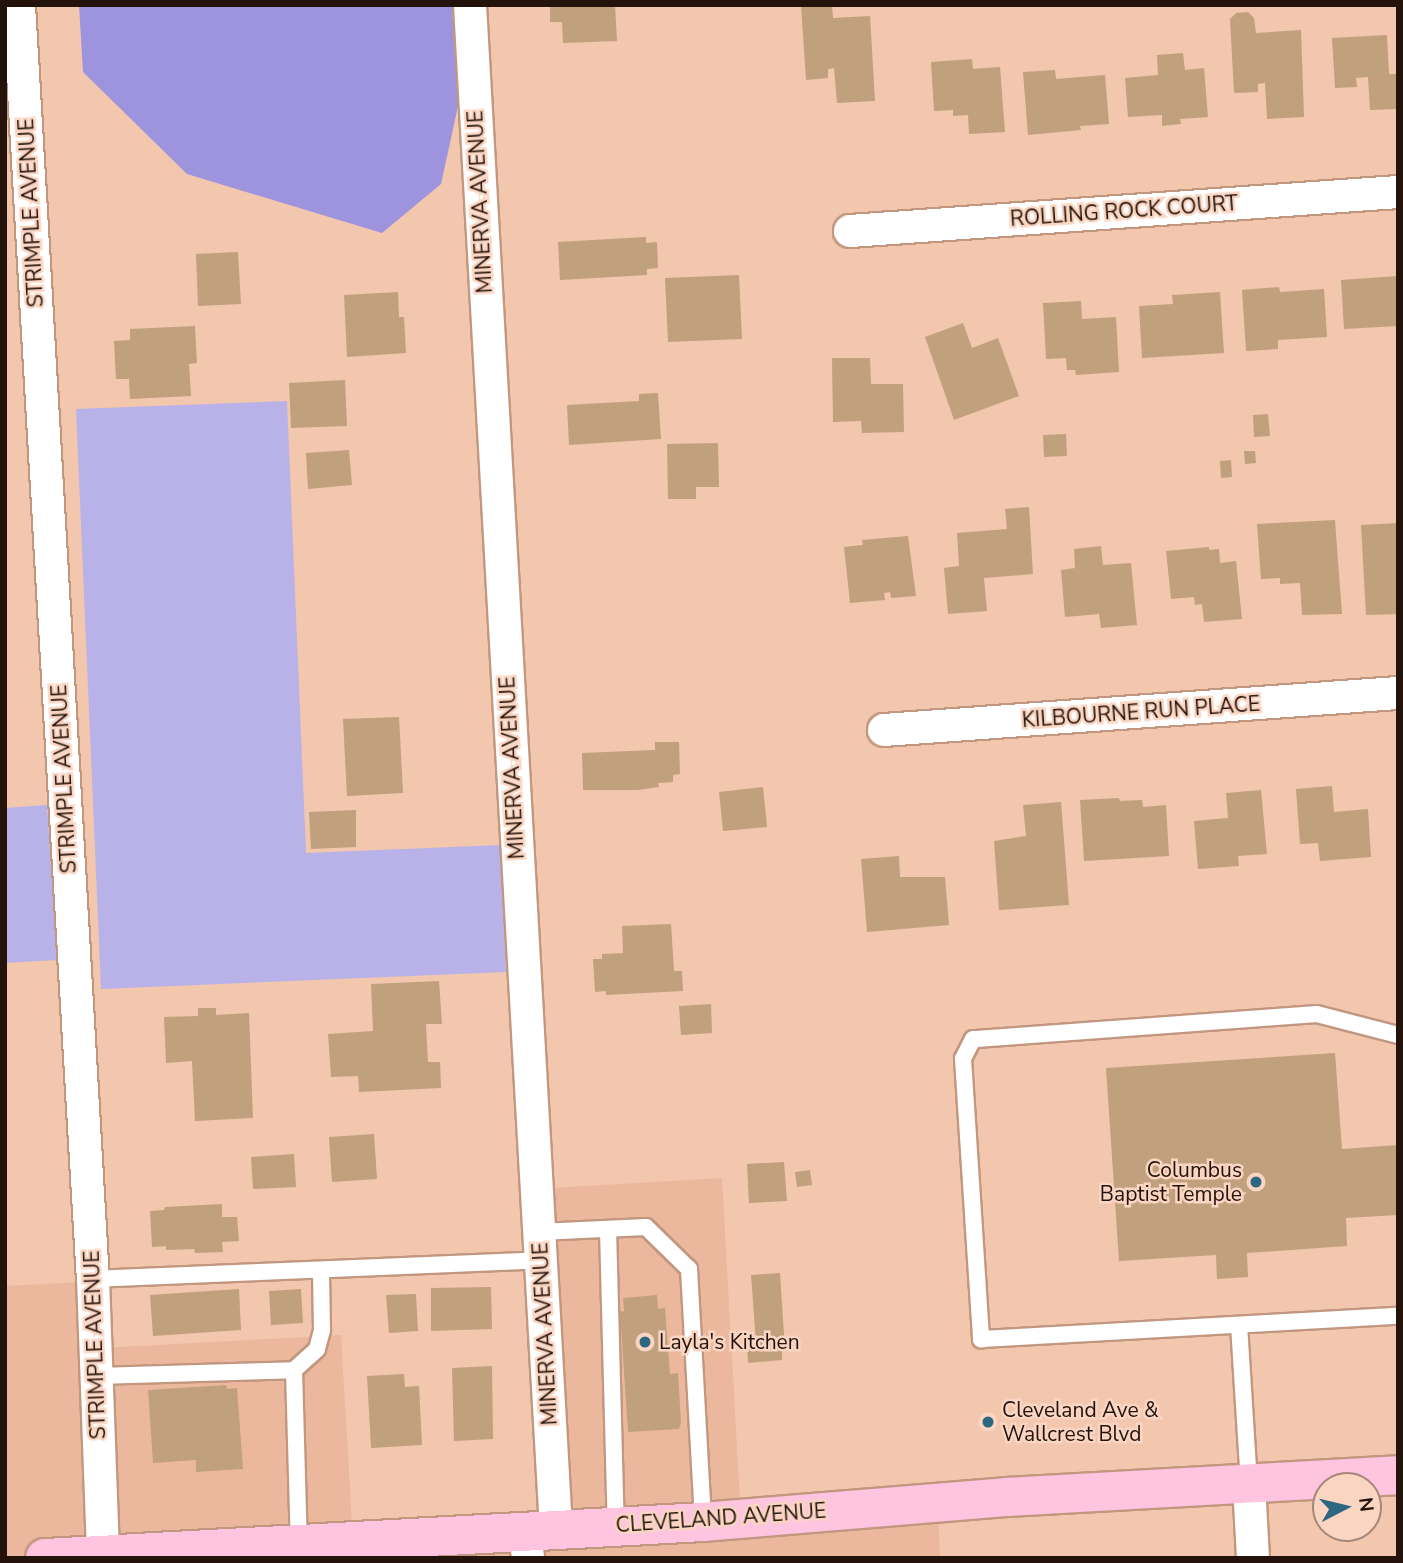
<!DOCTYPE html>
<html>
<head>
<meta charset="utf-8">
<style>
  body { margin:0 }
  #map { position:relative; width:1403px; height:1563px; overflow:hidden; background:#f3c6ae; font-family:"Nunito Sans",sans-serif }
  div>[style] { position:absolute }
  .built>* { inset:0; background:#ecb89d }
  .green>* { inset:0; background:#b8b2e9 }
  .forest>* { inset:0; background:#9d94dd }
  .building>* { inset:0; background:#c0a07d }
  .roads { filter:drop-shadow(2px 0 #c29780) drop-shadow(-2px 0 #c29780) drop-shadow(0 2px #c29780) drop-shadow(0 -2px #c29780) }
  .lane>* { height:16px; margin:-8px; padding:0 8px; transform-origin:8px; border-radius:8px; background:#fff }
  .street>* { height:32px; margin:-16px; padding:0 16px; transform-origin:16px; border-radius:16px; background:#fff }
  .primary>* { height:38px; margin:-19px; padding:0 19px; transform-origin:19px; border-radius:19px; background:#fec4e0 }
  .dots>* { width:19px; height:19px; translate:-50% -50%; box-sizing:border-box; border:4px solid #fad5c2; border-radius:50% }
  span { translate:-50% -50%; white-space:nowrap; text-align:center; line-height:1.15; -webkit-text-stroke:5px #fad5c2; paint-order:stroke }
  .street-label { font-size:21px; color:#23130b }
  .poi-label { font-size:21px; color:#23130b }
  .right { translate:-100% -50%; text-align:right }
  .left { translate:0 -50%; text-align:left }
  .frame { position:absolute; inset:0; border:7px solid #23130b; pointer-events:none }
  .north { position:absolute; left:1312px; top:1472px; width:70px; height:70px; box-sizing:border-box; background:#fad5c2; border:2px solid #a48779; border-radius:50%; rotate:83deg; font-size:19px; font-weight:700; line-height:28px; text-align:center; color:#23130b }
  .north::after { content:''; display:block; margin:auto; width:24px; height:32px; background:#2d6780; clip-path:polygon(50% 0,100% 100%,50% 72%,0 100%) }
</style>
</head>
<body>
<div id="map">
  <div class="built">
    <div style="clip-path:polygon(722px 1178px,741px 1519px,938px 1508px,940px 1558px,5px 1558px,5px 1286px,98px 1281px,102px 1348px,341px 1335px,353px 1541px,552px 1531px,533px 1189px)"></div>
  </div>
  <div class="green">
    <div style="clip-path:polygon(287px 401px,306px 853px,501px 845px,506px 972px,101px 989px,76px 409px)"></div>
    <div style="clip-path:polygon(47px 805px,57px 960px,5px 963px,5px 808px)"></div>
  </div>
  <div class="forest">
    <div style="clip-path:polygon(79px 5px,452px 5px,458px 106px,441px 184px,382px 233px,187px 174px,83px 72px)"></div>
  </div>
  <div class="building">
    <div style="clip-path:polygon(550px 5px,615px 5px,617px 41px,563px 43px,562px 22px,550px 22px)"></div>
    <div style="clip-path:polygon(801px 5px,832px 5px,833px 18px,870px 16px,875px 101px,837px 103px,834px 68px,828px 69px,828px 78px,806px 80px)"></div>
    <div style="clip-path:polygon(1248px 12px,1254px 18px,1256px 33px,1301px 30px,1304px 117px,1267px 119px,1265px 83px,1258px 84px,1258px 92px,1234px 93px,1230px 19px,1236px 13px)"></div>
    <div style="clip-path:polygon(1387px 35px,1389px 74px,1398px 74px,1398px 109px,1370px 110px,1368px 77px,1356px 78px,1357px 87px,1335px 88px,1332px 38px)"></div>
    <div style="clip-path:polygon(1183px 53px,1185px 70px,1204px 68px,1208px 117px,1180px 119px,1181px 124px,1162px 126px,1162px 115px,1128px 117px,1125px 78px,1158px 75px,1157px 55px)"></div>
    <div style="clip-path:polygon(972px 59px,973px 69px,1000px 67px,1005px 132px,969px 134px,968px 115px,953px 116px,953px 110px,934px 111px,931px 62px)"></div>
    <div style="clip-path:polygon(1055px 70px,1056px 79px,1105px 75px,1109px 124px,1080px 126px,1081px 130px,1028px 135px,1023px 72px)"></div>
    <div style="clip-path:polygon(646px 237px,646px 243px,657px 242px,658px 268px,647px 269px,647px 275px,560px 280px,558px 242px)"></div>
    <div style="clip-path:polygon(238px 252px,241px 304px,198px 306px,196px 254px)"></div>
    <div style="clip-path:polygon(739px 275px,742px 339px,668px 342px,665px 278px)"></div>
    <div style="clip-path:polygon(1398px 276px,1398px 326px,1344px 329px,1341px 280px)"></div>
    <div style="clip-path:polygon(1279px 287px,1280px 292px,1324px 289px,1327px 337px,1278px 340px,1278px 349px,1246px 351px,1242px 290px)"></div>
    <div style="clip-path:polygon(398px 292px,399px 317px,404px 317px,406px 353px,347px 357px,344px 295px)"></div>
    <div style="clip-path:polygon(1220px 292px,1224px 353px,1142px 358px,1139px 306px,1173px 304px,1172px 295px)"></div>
    <div style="clip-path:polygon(1081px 301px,1082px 319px,1116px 317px,1119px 372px,1076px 375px,1075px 370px,1067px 370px,1066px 358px,1046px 359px,1043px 303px)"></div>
    <div style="clip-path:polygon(963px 323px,972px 348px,998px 338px,1019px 396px,954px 420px,925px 337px)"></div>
    <div style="clip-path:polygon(195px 326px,197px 363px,189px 364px,191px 396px,130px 399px,129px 379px,116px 379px,114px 341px,130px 340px,130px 329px)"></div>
    <div style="clip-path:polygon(832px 358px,870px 358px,871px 384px,903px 384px,904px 432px,862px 433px,861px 421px,833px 422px)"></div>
    <div style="clip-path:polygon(345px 380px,347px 426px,291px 428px,289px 383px)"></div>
    <div style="clip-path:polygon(658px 393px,661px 439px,569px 445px,567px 405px,639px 401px,639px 394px)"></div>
    <div style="clip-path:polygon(1268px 414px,1270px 436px,1254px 437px,1253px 415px)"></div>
    <div style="clip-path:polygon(1066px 434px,1067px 456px,1044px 457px,1043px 435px)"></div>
    <div style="clip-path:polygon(718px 443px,719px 487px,696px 487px,696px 499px,668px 499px,667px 444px)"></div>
    <div style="clip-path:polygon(349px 450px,352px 485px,308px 489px,306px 453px)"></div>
    <div style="clip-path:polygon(1244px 451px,1255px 451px,1256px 463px,1245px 464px)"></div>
    <div style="clip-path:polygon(1231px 460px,1232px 477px,1221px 478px,1220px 461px)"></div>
    <div style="clip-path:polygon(1029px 507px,1033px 574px,984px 578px,987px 611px,948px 614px,944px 568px,959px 566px,957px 533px,1007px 529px,1005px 509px)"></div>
    <div style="clip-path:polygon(1335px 520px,1342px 614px,1302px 615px,1300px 583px,1280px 584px,1280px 578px,1261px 579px,1257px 524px)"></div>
    <div style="clip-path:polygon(1398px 523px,1398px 614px,1366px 615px,1361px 525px)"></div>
    <div style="clip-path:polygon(908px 536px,916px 596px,891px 598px,890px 592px,884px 593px,885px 600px,850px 603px,844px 547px,863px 545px,862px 540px)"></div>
    <div style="clip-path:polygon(1101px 546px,1103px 565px,1131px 563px,1137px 625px,1101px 628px,1099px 614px,1065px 617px,1061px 570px,1075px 568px,1074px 549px)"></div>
    <div style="clip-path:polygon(1209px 547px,1209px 550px,1219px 549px,1220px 563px,1236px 561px,1242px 619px,1204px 622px,1202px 604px,1195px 605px,1194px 597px,1171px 599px,1166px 551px)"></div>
    <div style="clip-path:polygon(399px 717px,403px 793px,347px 796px,343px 719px)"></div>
    <div style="clip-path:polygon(655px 742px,679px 742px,680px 774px,673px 775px,673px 782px,658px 783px,659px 787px,638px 790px,583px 790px,582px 753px,655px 750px)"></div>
    <div style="clip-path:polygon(1332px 786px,1334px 812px,1368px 809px,1371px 857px,1320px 861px,1318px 843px,1300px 844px,1296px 789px)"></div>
    <div style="clip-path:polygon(763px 787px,767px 827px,723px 831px,719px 792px)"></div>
    <div style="clip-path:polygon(1261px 790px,1267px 854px,1238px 856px,1239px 866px,1198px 869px,1194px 821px,1228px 818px,1226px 793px)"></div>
    <div style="clip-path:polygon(1119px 798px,1120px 801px,1142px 800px,1143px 807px,1166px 805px,1169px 856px,1084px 861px,1080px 800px)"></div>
    <div style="clip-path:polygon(1061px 802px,1069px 905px,999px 910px,994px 841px,1026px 836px,1023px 805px)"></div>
    <div style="clip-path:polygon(356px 810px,356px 847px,311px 849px,309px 812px)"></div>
    <div style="clip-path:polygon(899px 856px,900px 877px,945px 877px,949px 925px,867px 932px,861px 859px)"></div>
    <div style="clip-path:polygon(671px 924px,674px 971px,682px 971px,683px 991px,606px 995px,606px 991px,595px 992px,593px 959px,602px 959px,602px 954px,623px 953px,622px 926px)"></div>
    <div style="clip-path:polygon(439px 981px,442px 1024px,426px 1024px,428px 1062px,440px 1062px,441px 1088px,359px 1092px,358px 1076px,331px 1077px,328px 1034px,373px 1031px,371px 984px)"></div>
    <div style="clip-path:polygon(711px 1004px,712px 1033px,681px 1035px,679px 1006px)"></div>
    <div style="clip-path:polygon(198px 1008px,216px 1008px,216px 1015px,249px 1013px,253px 1118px,195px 1121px,192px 1061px,166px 1063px,164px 1017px,198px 1016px)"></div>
    <div style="clip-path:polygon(1335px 1053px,1342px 1149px,1398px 1145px,1398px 1215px,1346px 1218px,1347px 1246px,1247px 1253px,1248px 1277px,1217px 1279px,1216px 1255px,1119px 1261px,1106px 1068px)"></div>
    <div style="clip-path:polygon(374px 1134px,377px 1179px,332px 1182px,329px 1137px)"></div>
    <div style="clip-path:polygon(294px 1154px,296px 1187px,253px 1189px,251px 1157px)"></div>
    <div style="clip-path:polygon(784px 1162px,787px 1201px,749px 1203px,747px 1164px)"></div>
    <div style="clip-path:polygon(810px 1170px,812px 1185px,797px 1187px,795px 1172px)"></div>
    <div style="clip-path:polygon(222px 1204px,222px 1217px,237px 1217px,239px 1241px,222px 1242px,223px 1252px,195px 1253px,194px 1249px,166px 1250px,166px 1246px,152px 1247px,150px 1211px,164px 1210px,165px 1207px)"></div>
    <div style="clip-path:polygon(780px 1273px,785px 1350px,782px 1349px,782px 1360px,748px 1363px,747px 1343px,756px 1343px,751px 1275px)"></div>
    <div style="clip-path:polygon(491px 1287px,492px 1329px,431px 1331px,431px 1288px)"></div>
    <div style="clip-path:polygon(239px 1289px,241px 1330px,153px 1336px,150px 1295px)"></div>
    <div style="clip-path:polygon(301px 1289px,303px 1323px,271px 1325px,269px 1291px)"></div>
    <div style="clip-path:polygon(416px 1294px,418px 1331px,389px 1333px,386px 1295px)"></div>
    <div style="clip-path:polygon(657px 1295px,658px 1309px,665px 1308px,670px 1374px,678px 1373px,681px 1423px,679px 1429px,628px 1432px,620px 1312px,624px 1311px,623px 1298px)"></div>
    <div style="clip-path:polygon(492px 1366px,493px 1439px,454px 1441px,452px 1368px)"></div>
    <div style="clip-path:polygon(404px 1374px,405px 1387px,419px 1386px,422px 1445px,371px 1448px,367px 1376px)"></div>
    <div style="clip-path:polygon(226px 1385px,227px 1389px,237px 1388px,243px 1469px,196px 1472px,196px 1460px,153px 1463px,148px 1390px)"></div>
  </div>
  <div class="roads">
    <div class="lane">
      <div style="left:1398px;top:1035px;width:84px;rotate:-165.5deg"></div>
      <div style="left:1317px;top:1014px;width:345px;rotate:175.8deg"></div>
      <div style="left:973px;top:1039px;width:22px;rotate:117deg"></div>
      <div style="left:963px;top:1059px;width:281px;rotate:86.3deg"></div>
      <div style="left:981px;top:1339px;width:418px;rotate:-3.2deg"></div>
      <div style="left:608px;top:1229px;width:297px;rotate:88.5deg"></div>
      <div style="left:539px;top:1232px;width:107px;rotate:-2.7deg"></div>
      <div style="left:646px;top:1227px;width:60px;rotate:44.3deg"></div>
      <div style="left:689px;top:1269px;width:253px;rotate:86.8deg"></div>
      <div style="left:93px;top:1279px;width:447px;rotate:-2.4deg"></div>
      <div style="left:1239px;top:1325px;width:159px;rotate:86.4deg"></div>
      <div style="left:294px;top:1370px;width:31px;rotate:-42deg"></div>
      <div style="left:317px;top:1349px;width:20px;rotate:-75deg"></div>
      <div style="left:322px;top:1330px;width:60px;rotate:-91deg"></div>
      <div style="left:96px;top:1376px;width:198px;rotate:-1.7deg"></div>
      <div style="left:294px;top:1370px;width:174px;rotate:88.4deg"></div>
    </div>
    <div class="street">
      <div style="left:19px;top:5px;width:1276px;rotate:86.68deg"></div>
      <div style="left:93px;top:1279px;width:274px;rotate:87.9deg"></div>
      <div style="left:470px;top:5px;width:1528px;rotate:86.77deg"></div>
      <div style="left:850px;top:231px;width:549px;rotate:-4.07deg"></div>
      <div style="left:884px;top:730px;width:515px;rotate:-4.12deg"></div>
      <div style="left:1249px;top:1484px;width:74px;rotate:86.9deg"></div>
      <div style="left:525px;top:1533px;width:25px;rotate:83deg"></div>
    </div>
    <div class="primary">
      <div style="left:45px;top:1558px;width:659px;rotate:-3.13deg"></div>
      <div style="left:703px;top:1522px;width:306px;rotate:-4.7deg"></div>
      <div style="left:1008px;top:1497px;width:391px;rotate:-3.2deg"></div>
    </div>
  </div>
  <div class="dots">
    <div style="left:1256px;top:1182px;background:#2d6780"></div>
    <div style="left:645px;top:1342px;background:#2d6780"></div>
    <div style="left:988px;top:1422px;background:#2d6780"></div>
  </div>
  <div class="street-label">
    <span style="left:480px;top:202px;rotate:-93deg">MINERVA AVENUE</span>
    <span style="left:1124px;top:211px;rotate:-4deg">ROLLING ROCK COURT</span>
    <span style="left:31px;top:213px;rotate:-93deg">STRIMPLE AVENUE</span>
    <span style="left:1141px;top:712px;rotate:-4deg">KILBOURNE RUN PLACE</span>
    <span style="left:512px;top:768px;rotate:-93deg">MINERVA AVENUE</span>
    <span style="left:64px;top:779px;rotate:-93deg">STRIMPLE AVENUE</span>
    <span style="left:545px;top:1334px;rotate:-93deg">MINERVA AVENUE</span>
    <span style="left:95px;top:1345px;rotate:-92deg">STRIMPLE AVENUE</span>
    <span style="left:721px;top:1518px;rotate:-4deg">CLEVELAND AVENUE</span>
  </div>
  <div class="poi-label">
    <span class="right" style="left:1242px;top:1182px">Columbus<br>Baptist Temple</span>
    <span class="left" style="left:659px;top:1342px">Layla's Kitchen</span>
    <span class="left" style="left:1002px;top:1422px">Cleveland Ave &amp;<br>Wallcrest Blvd</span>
  </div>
  <div class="frame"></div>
  <div class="north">N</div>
</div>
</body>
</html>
